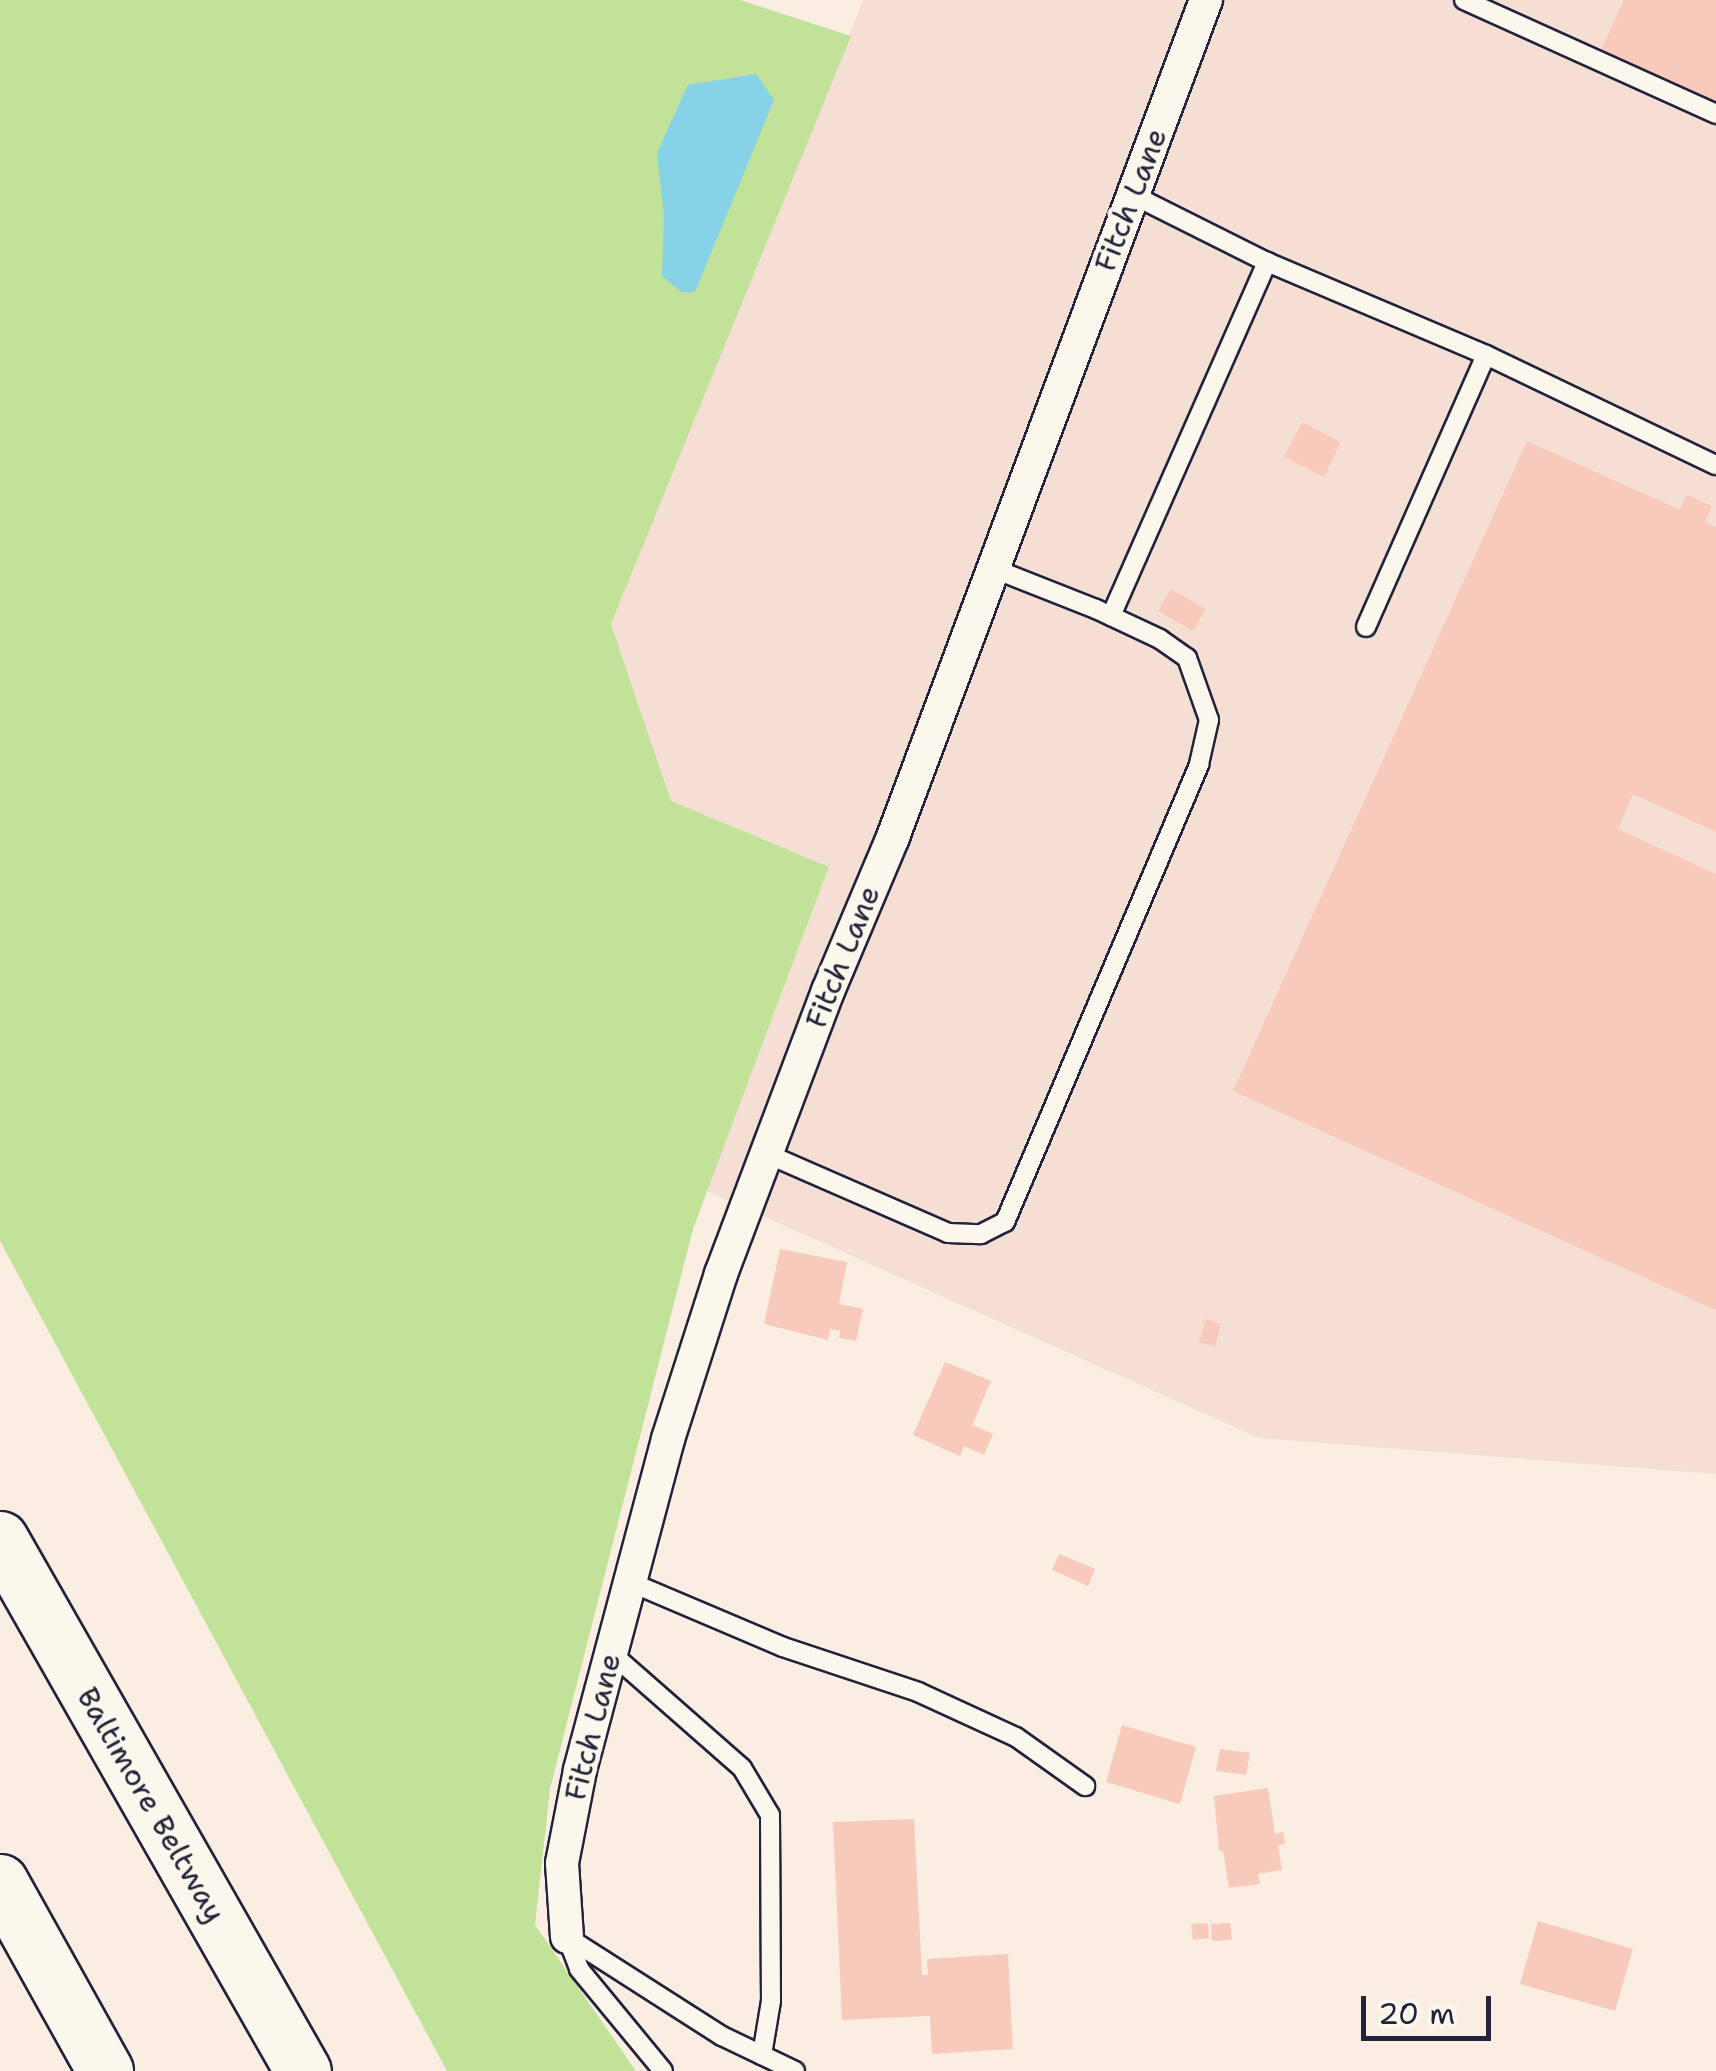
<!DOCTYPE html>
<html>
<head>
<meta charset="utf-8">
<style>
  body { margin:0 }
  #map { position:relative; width:1716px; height:2071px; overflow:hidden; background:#faeee2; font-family:"Shantell Sans",sans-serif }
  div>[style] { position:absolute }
  .built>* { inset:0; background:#f5dfd4 }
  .green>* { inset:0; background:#c2e199 }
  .water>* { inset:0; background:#86d2e6 }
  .building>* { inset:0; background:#f8cabc }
  .roads { filter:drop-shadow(2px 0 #22223b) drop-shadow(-2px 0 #22223b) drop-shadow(0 2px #22223b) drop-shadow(0 -2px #22223b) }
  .service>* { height:18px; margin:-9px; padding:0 9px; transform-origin:9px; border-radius:9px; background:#fbf7ec }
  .minor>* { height:32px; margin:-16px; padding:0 16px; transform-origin:16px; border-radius:16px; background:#fbf7ec }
  .motorway>* { height:55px; margin:-27.5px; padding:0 27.5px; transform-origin:27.5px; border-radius:27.5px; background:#fbf7ec }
  span { translate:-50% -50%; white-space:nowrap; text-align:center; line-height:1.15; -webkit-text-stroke:9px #fbf7ec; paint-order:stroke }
  .street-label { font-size:30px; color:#22223b }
  .scale { position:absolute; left:1361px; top:1996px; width:130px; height:45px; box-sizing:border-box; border:5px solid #22223b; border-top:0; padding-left:12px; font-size:30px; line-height:35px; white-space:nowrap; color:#22223b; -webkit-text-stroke:8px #fbf7ec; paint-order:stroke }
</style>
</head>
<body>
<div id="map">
  <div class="built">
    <div style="clip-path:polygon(863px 0,1716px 0,1716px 1474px,1259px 1438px,707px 1191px,829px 868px,671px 801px,611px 624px)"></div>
  </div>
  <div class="green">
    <div style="clip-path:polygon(0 0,740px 0,851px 36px,611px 624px,671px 801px,829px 867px,693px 1229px,550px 1789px,535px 1925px,636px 2071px,447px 2071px,0 1241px)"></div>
  </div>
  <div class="water">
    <div style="clip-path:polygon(756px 74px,774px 100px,695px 292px,681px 292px,662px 276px,664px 216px,657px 153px,688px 85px)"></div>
  </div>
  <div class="building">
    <div style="clip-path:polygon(1624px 0,1716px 0,1716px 102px,1601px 50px)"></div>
    <div style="clip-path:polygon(1302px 422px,1341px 442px,1324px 477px,1284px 457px)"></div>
    <div style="clip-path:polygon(1527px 441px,1680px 510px,1687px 495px,1712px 506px,1705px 522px,1716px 527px,1716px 832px,1633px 794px,1618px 829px,1716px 874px,1716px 1310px,1233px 1091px)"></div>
    <div style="clip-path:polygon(1171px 589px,1206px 609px,1193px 631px,1158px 611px)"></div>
    <div style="clip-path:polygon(780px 1249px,847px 1262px,839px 1304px,863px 1309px,856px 1341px,839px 1338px,840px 1331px,830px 1329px,828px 1340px,764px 1324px)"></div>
    <div style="clip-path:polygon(1206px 1319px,1221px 1324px,1215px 1347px,1199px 1342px)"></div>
    <div style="clip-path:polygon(945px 1362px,991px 1381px,972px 1425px,993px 1434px,984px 1455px,964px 1446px,960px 1456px,913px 1435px)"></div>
    <div style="clip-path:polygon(1059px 1554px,1095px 1569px,1088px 1586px,1052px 1570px)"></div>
    <div style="clip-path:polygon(1122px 1725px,1196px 1747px,1180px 1804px,1106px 1782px)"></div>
    <div style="clip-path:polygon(1220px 1749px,1250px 1753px,1246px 1775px,1216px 1771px)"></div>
    <div style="clip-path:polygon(1268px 1788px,1275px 1834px,1283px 1832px,1285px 1844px,1278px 1845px,1282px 1870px,1258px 1874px,1260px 1884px,1229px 1888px,1223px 1851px,1219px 1851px,1214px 1796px)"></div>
    <div style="clip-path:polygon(914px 1819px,922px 1975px,928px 1975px,927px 1959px,1008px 1954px,1013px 2049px,932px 2054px,930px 2016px,842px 2020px,833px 1822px)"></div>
    <div style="clip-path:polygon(1538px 1921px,1633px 1949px,1615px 2011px,1520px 1984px)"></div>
    <div style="clip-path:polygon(1208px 1923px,1209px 1938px,1193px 1940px,1191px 1924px)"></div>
    <div style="clip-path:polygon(1230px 1923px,1232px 1940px,1212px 1941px,1211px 1924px)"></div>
  </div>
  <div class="roads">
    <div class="service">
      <div style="left:1464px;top:0;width:277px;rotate:24.3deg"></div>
      <div style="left:1133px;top:195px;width:150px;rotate:26.6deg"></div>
      <div style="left:1267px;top:262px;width:238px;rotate:23deg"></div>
      <div style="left:1486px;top:355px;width:255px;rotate:25.6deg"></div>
      <div style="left:1111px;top:616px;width:387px;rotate:-66.2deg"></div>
      <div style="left:1366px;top:627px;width:297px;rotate:-66.2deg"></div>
      <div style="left:765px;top:1153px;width:200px;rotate:23.6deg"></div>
      <div style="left:948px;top:1233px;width:33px;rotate:2deg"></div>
      <div style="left:981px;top:1234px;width:27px;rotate:-27deg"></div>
      <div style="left:1005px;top:1222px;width:497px;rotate:-67deg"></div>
      <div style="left:1199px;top:764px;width:45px;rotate:-77.2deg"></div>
      <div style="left:1209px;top:720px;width:66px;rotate:-109.5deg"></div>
      <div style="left:1187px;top:658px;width:33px;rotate:-145deg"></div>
      <div style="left:1160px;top:639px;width:71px;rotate:-154.9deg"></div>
      <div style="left:1096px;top:609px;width:112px;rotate:-158.5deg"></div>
      <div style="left:630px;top:1582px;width:166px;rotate:23deg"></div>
      <div style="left:783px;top:1647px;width:142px;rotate:18.4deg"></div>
      <div style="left:918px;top:1692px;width:108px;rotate:24.7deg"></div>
      <div style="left:1016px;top:1737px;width:85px;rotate:35.4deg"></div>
      <div style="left:611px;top:1653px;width:174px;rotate:41.3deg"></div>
      <div style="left:742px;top:1768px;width:55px;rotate:59.2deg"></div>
      <div style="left:770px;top:1815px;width:186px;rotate:89.7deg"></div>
      <div style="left:771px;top:2001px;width:55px;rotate:99.5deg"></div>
      <div style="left:567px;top:1937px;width:184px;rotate:32.6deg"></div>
      <div style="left:722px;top:2036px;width:81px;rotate:25.6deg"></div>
      <div style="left:567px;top:1937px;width:34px;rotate:69deg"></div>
      <div style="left:579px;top:1969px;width:132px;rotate:50.5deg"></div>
    </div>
    <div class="minor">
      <div style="left:567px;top:1937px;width:74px;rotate:-93.9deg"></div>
      <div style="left:562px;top:1863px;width:95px;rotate:-79deg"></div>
      <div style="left:580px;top:1770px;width:342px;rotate:-75.1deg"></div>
      <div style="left:668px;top:1439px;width:173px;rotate:-72.2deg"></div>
      <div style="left:721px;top:1274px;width:303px;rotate:-69.3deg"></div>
      <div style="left:828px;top:991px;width:167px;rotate:-67.1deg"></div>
      <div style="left:893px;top:837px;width:894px;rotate:-69.5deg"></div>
    </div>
    <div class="motorway">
      <div style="left:0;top:1539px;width:612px;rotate:60.34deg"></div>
      <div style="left:0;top:1882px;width:216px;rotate:60.9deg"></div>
    </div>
  </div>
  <div class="street-label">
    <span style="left:1131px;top:200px;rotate:-69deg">Fitch Lane</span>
    <span style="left:843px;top:957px;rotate:-68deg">Fitch Lane</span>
    <span style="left:593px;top:1727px;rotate:-76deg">Fitch Lane</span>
    <span style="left:151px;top:1805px;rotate:60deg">Baltimore Beltway</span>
  </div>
  <div class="scale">20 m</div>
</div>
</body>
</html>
